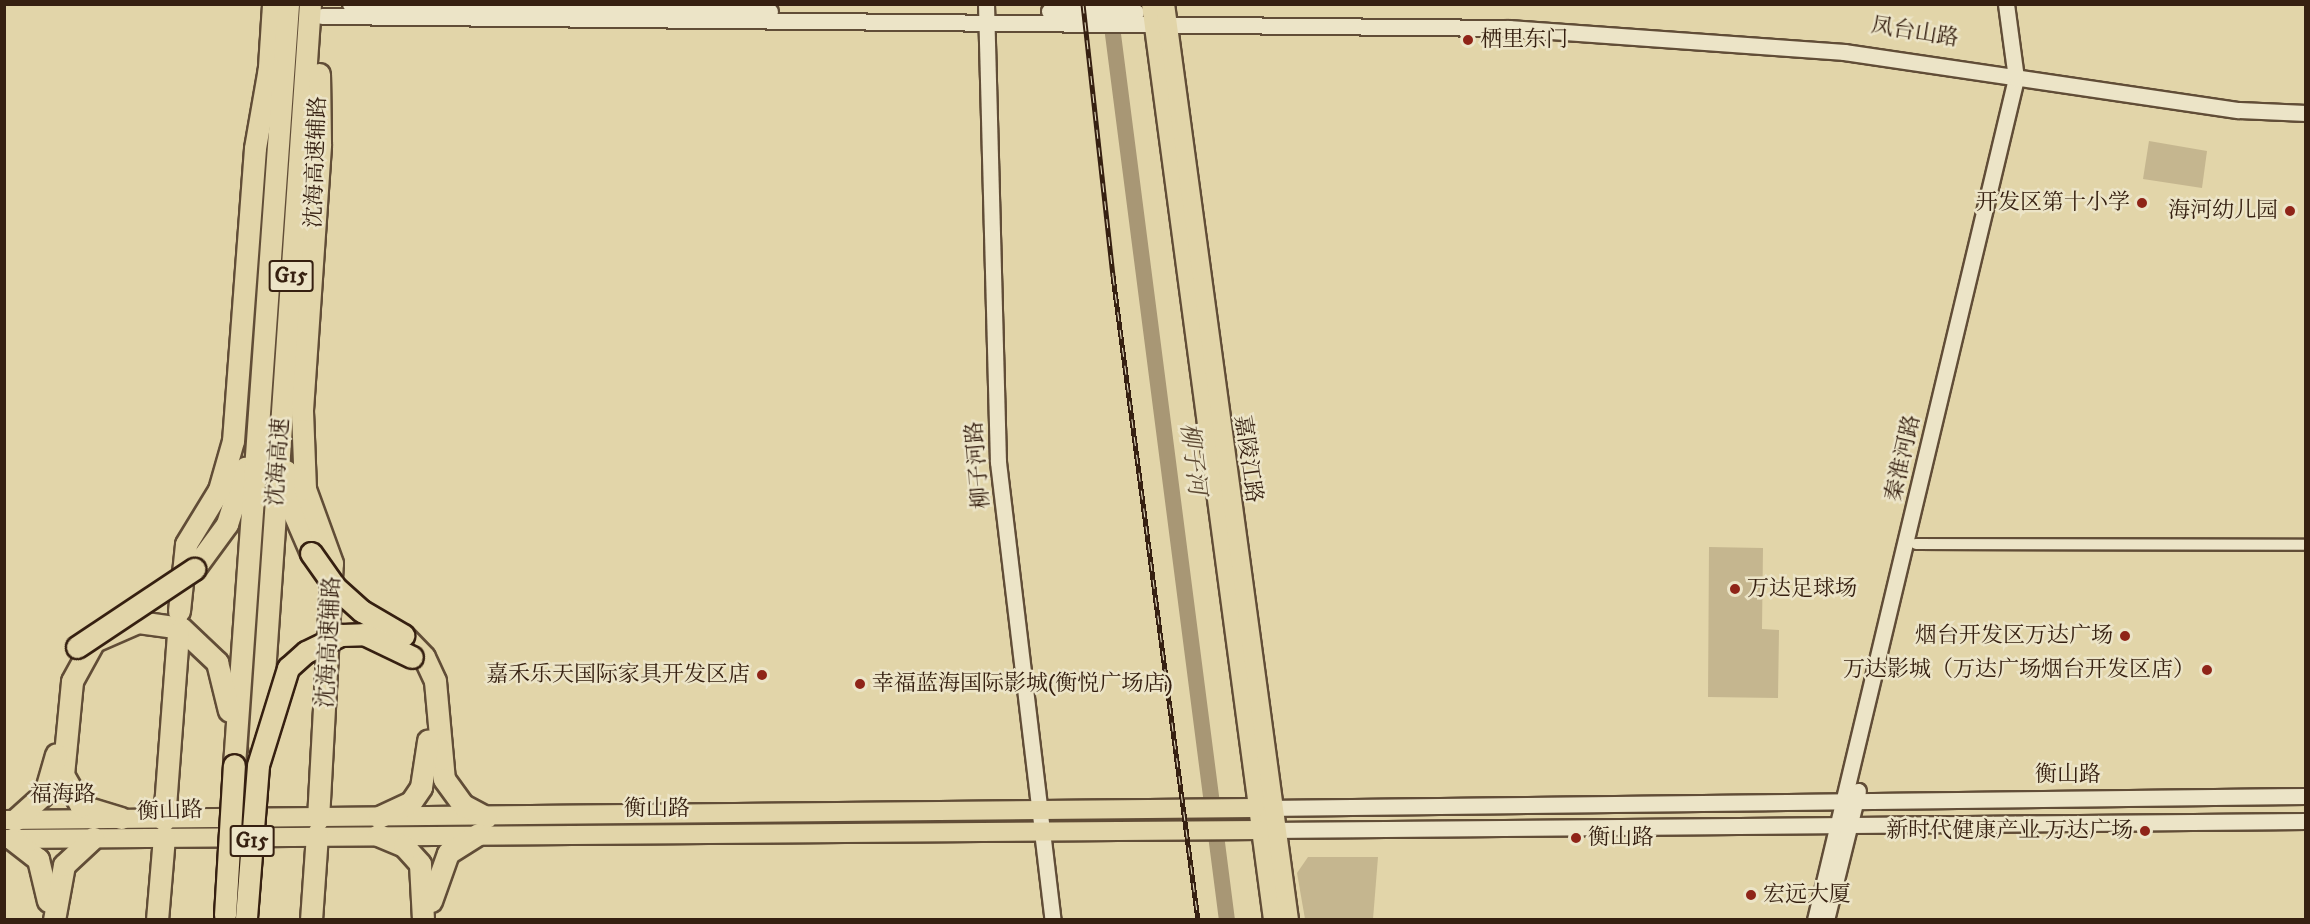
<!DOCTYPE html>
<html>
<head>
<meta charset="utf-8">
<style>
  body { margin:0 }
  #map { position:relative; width:2310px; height:924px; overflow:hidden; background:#e2d5a9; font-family:"IM FELL DW Pica","Noto Serif SC",serif }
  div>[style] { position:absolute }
  .green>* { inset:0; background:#c5b68f }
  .river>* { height:16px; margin:-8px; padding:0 8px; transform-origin:8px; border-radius:8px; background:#a89775 }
  .roads { filter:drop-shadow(2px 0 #614d37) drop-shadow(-2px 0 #614d37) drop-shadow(0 2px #614d37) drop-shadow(0 -2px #614d37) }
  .street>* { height:10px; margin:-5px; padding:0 5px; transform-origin:5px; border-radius:5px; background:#ece4c7 }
  .secondary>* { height:15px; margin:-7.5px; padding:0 7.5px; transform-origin:7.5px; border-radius:7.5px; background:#ece4c7 }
  .primary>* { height:18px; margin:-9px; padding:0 9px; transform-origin:9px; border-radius:9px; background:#e2d5a9 }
  .highway>* { height:21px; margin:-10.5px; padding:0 10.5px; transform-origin:10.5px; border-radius:10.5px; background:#e2d5a9 }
  .rail>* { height:5px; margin-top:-2.5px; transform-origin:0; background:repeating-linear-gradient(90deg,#ece4c7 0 9px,#362011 0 18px); box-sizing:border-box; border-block:2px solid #362011 }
  .bridges { filter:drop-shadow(2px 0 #362011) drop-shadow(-2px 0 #362011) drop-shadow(0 2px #362011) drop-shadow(0 -2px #362011) }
  .highway-bridge>* { height:21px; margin:-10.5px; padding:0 10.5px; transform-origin:10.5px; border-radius:10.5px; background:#e2d5a9 }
  .dots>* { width:16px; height:16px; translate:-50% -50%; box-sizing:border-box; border:3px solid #ece4c7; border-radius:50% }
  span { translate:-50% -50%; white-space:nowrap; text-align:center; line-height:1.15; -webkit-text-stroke:5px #ece4c7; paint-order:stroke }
  .shield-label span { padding:2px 4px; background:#ece4c7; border:2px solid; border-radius:4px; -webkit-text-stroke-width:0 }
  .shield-label { font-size:21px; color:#362011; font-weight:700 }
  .street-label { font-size:22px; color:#362011 }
  .poi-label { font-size:22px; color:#362011 }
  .left { translate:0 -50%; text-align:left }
  .right { translate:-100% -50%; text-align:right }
  .water-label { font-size:24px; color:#5e4a34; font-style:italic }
  .frame { position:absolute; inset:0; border:6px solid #362011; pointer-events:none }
</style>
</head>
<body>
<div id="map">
  <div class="green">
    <div style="clip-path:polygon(2149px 141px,2207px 151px,2202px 188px,2143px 179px)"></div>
    <div style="clip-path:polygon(1709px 547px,1763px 548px,1762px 629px,1779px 630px,1778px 698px,1708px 697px)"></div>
    <div style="clip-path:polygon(1308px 857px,1378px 857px,1373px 919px,1305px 919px,1297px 873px)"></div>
  </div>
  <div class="river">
    <div style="left:1110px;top:11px;width:916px;rotate:82.67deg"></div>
  </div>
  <div class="roads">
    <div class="street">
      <div style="left:1916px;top:544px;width:390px;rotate:0.1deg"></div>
    </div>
    <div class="secondary">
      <div style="left:350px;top:4px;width:420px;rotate:1deg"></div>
      <div style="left:986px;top:4px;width:458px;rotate:88.5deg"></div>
      <div style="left:998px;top:462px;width:461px;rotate:83.2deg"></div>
      <div style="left:1049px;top:11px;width:87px;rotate:0.7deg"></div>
      <div style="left:322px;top:16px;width:1187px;rotate:0.58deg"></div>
      <div style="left:1509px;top:28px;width:336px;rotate:4.1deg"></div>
      <div style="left:1844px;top:52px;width:399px;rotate:8.4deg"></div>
      <div style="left:2239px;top:110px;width:67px;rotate:2.6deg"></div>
      <div style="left:1264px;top:808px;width:1042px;rotate:-0.66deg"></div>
      <div style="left:1268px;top:830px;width:1038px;rotate:-0.5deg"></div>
      <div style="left:1815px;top:920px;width:866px;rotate:-76.57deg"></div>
      <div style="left:2016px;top:78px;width:75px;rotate:-97.7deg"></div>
      <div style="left:1826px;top:920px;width:133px;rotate:-76.1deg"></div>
    </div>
    <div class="primary">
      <div style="left:1151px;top:4px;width:924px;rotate:82.41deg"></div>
      <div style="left:1165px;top:4px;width:924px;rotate:82.29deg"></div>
      <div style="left:4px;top:820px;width:1251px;rotate:-0.55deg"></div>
      <div style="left:4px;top:839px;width:1255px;rotate:-0.41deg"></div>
    </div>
    <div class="highway">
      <div style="left:268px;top:82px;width:78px;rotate:-86.3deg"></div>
      <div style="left:286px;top:471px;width:38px;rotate:81deg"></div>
      <div style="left:292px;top:509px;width:48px;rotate:66.6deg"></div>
      <div style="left:194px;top:569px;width:56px;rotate:-53.7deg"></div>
      <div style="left:227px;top:524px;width:59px;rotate:-72.2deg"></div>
      <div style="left:179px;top:611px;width:67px;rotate:-84deg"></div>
      <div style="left:186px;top:544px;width:63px;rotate:-58.6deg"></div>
      <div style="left:219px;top:490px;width:51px;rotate:-74.1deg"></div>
      <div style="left:233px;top:441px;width:294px;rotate:-85.7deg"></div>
      <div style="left:255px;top:148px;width:81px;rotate:-80.1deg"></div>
      <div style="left:403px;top:635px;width:30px;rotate:46deg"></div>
      <div style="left:424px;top:657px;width:26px;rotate:65deg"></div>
      <div style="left:435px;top:681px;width:98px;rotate:84.8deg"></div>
      <div style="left:444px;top:779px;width:32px;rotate:54deg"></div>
      <div style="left:463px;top:805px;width:26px;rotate:28deg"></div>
      <div style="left:259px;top:746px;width:744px;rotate:-86.07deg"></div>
      <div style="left:234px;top:765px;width:763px;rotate:-85.94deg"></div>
      <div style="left:379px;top:817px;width:35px;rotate:-25deg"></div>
      <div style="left:411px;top:802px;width:18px;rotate:-56deg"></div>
      <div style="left:421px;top:787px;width:47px;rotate:-81.3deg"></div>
      <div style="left:121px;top:818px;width:42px;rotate:-163.3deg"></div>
      <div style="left:81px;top:806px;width:36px;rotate:-120deg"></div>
      <div style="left:63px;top:775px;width:94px;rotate:-84.5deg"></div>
      <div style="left:72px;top:681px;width:46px;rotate:-61.2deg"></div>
      <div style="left:94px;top:641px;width:48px;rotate:-23.4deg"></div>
      <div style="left:138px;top:622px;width:43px;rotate:7.9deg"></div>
      <div style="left:181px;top:628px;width:50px;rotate:43.4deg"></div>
      <div style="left:217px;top:662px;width:50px;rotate:76.2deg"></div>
      <div style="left:318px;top:819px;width:256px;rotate:-86.9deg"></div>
      <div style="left:332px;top:563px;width:79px;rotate:-110deg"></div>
      <div style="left:305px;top:489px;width:79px;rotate:-92.2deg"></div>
      <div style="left:302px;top:410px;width:267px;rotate:-86.1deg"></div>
      <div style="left:320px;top:144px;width:70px;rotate:-90.8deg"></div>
      <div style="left:15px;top:820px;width:40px;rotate:-42deg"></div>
      <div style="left:45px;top:793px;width:40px;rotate:-74deg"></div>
      <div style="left:164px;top:820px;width:187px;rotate:-85.7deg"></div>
      <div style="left:378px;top:835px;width:28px;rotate:23deg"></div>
      <div style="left:404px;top:846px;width:24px;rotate:48deg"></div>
      <div style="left:420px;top:864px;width:56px;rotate:86.9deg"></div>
      <div style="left:12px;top:839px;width:33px;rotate:38deg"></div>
      <div style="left:38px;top:859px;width:43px;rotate:76.6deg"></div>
      <div style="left:431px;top:901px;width:51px;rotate:-70.5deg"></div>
      <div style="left:448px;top:853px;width:36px;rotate:-32deg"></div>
      <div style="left:54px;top:920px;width:56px;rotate:-79.7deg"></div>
      <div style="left:64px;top:865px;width:40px;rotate:-43deg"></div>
      <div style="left:157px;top:920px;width:83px;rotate:-85.2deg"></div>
      <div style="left:311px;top:920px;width:86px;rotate:-86deg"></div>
    </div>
  </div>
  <div class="rail">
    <div style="left:1083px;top:4px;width:274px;rotate:83.7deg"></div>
    <div style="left:1113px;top:276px;width:650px;rotate:82.48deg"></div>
  </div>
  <div class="bridges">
    <div class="highway-bridge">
      <div style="left:311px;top:553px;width:42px;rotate:54.8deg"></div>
      <div style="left:335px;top:587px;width:36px;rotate:42deg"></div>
      <div style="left:362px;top:611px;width:48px;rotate:30.3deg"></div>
      <div style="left:77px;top:647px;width:141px;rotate:-33.7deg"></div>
      <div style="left:225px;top:915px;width:150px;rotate:-86.6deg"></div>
      <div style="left:246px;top:918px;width:153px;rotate:-85.5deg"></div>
      <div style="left:258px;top:765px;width:102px;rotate:-72.8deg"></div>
      <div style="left:288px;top:668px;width:24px;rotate:-42deg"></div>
      <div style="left:306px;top:652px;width:39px;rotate:-26deg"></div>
      <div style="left:341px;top:635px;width:23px;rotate:-2deg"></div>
      <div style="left:364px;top:634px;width:53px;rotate:25.6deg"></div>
    </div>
  </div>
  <div class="dots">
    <div style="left:1468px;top:40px;background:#8f2418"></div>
    <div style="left:2142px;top:203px;background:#8f2418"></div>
    <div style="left:2290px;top:211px;background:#8f2418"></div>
    <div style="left:1735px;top:589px;background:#8f2418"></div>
    <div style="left:2125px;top:636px;background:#8f2418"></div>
    <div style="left:2207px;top:670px;background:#8f2418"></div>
    <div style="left:762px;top:675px;background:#8f2418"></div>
    <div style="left:860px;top:684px;background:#8f2418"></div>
    <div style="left:2145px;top:831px;background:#8f2418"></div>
    <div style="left:1576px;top:838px;background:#8f2418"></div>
    <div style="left:1751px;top:895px;background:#8f2418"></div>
  </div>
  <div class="shield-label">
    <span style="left:291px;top:276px">G15</span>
    <span style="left:252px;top:841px">G15</span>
  </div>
  <div class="street-label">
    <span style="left:1915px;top:32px;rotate:9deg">凤台山路</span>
    <span style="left:316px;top:162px;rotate:-88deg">沈海高速辅路</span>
    <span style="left:1903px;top:458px;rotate:-77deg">秦淮河路</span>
    <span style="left:1248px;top:459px;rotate:82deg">嘉陵江路</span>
    <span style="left:278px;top:462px;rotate:-86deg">沈海高速</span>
    <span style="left:978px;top:465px;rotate:-95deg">柳子河路</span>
    <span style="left:329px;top:642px;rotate:-87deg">沈海高速辅路</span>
    <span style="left:2068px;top:775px">衡山路</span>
    <span style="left:63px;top:795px">福海路</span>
    <span style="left:657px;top:809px">衡山路</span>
    <span style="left:170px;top:811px;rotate:-2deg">衡山路</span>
  </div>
  <div class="poi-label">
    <span class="left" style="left:1480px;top:40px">栖里东门</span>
    <span class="right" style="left:2130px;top:203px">开发区第十小学</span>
    <span class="right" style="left:2278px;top:211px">海河幼儿园</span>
    <span class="left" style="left:1747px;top:589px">万达足球场</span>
    <span class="right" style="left:2113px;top:636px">烟台开发区万达广场</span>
    <span class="right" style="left:2195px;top:670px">万达影城（万达广场烟台开发区店）</span>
    <span class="right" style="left:750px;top:675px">嘉禾乐天国际家具开发区店</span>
    <span class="left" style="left:872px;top:684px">幸福蓝海国际影城(衡悦广场店)</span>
    <span class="right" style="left:2133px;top:831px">新时代健康产业 万达广场</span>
    <span class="left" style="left:1588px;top:838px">衡山路</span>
    <span class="left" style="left:1763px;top:895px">宏远大厦</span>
  </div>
  <div class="water-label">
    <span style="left:1192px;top:459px;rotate:83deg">柳子河</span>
  </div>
  <div class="frame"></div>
</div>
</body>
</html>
